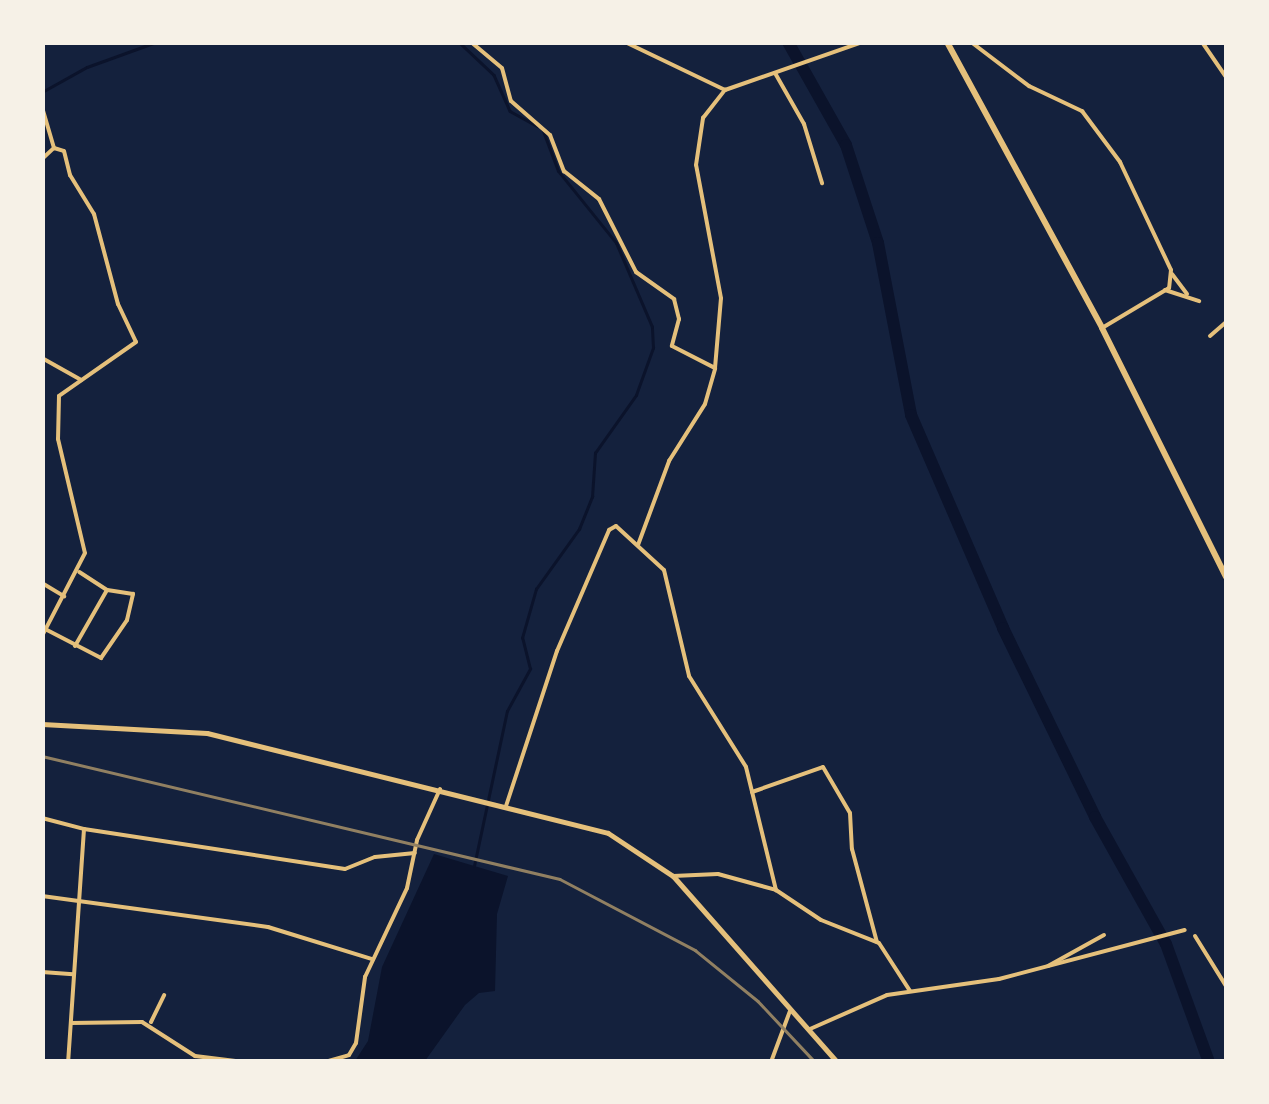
<!DOCTYPE html>
<html>
<head>
<meta charset="utf-8">
<style>
  body { margin:0 }
  #map { position:relative; width:1269px; height:1104px; overflow:hidden; background:#14213d; font-family:Mulish,sans-serif }
  div>[style] { position:absolute }
  .water>* { inset:0; background:#0b132b }
  .stream>* { height:2.5px; margin:-1.25px; padding:0 1.25px; transform-origin:1.25px; border-radius:1.25px; background:#0b132b }
  .river>* { height:12px; margin:-6px; padding:0 6px; transform-origin:6px; border-radius:6px; background:#0b132b }
  .minor>* { height:4px; margin:-2px; padding:0 2px; transform-origin:2px; border-radius:2px; background:#e5c07b }
  .secondary>* { height:5px; margin:-2.5px; padding:0 2.5px; transform-origin:2.5px; border-radius:2.5px; background:#e5c07b }
  .trunk>* { height:6px; margin:-3px; padding:0 3px; transform-origin:3px; border-radius:3px; background:#e5c07b }
  .rail>* { height:2.5px; margin:-1.25px; padding:0 1.25px; transform-origin:1.25px; border-radius:1.25px; background:#918062 }
  span { translate:-50% -50%; white-space:nowrap; text-align:center; line-height:1.15; -webkit-text-stroke:10px #f6f1e7; paint-order:stroke }
  .frame { position:absolute; inset:0; border:45px solid #f6f1e7; pointer-events:none }
</style>
</head>
<body>
<div id="map">
  <div class="water">
    <div style="clip-path:polygon(434px 854px,508px 876px,497px 914px,495px 991px,479px 993px,465px 1005px,425px 1061px,355px 1061px,368px 1041px,382px 967px)"></div>
  </div>
  <div class="stream">
    <div style="left:459px;top:42px;width:48px;rotate:43.3deg"></div>
    <div style="left:494px;top:75px;width:39px;rotate:66deg"></div>
    <div style="left:510px;top:111px;width:31px;rotate:29deg"></div>
    <div style="left:42px;top:92px;width:51px;rotate:-29.1deg"></div>
    <div style="left:87px;top:67px;width:73px;rotate:-19.9deg"></div>
    <div style="left:474px;top:866px;width:158px;rotate:-78deg"></div>
    <div style="left:507px;top:711px;width:48px;rotate:-61.3deg"></div>
    <div style="left:530px;top:669px;width:32px;rotate:-104deg"></div>
    <div style="left:522px;top:638px;width:51px;rotate:-74.1deg"></div>
    <div style="left:536px;top:589px;width:74px;rotate:-54.4deg"></div>
    <div style="left:579px;top:529px;width:35px;rotate:-68deg"></div>
    <div style="left:592px;top:497px;width:44px;rotate:-86.1deg"></div>
    <div style="left:595px;top:453px;width:71px;rotate:-54.7deg"></div>
    <div style="left:636px;top:395px;width:50px;rotate:-70.1deg"></div>
    <div style="left:653px;top:348px;width:21px;rotate:-93deg"></div>
    <div style="left:652px;top:327px;width:91px;rotate:-113.2deg"></div>
    <div style="left:616px;top:243px;width:92px;rotate:-128.9deg"></div>
    <div style="left:558px;top:171px;width:43px;rotate:-110.6deg"></div>
  </div>
  <div class="river">
    <div style="left:788px;top:42px;width:118px;rotate:60.6deg"></div>
    <div style="left:846px;top:145px;width:103px;rotate:71.9deg"></div>
    <div style="left:878px;top:243px;width:175px;rotate:79.1deg"></div>
    <div style="left:911px;top:415px;width:232px;rotate:66.6deg"></div>
    <div style="left:1003px;top:628px;width:210px;rotate:64deg"></div>
    <div style="left:1095px;top:817px;width:145px;rotate:60.8deg"></div>
    <div style="left:1166px;top:944px;width:126px;rotate:70deg"></div>
  </div>
  <div class="minor">
    <div style="left:471px;top:42px;width:40px;rotate:40deg"></div>
    <div style="left:502px;top:68px;width:34px;rotate:75deg"></div>
    <div style="left:511px;top:101px;width:52px;rotate:41.1deg"></div>
    <div style="left:550px;top:135px;width:39px;rotate:69deg"></div>
    <div style="left:564px;top:171px;width:45px;rotate:38.7deg"></div>
    <div style="left:599px;top:199px;width:82px;rotate:63.1deg"></div>
    <div style="left:636px;top:272px;width:47px;rotate:35.4deg"></div>
    <div style="left:674px;top:299px;width:21px;rotate:76deg"></div>
    <div style="left:679px;top:319px;width:28px;rotate:105deg"></div>
    <div style="left:672px;top:346px;width:48px;rotate:27.1deg"></div>
    <div style="left:625px;top:42px;width:111px;rotate:25.6deg"></div>
    <div style="left:971px;top:42px;width:73px;rotate:37.2deg"></div>
    <div style="left:1029px;top:86px;width:59px;rotate:25.3deg"></div>
    <div style="left:1082px;top:111px;width:64px;rotate:53.3deg"></div>
    <div style="left:1120px;top:162px;width:119px;rotate:64.7deg"></div>
    <div style="left:1171px;top:270px;width:18px;rotate:96deg"></div>
    <div style="left:1169px;top:288px;width:78px;rotate:149.2deg"></div>
    <div style="left:1202px;top:42px;width:42px;rotate:55.6deg"></div>
    <div style="left:42px;top:51px;width:9px;rotate:-84deg"></div>
    <div style="left:775px;top:73px;width:59px;rotate:60.4deg"></div>
    <div style="left:804px;top:124px;width:62px;rotate:73deg"></div>
    <div style="left:42px;top:107px;width:43px;rotate:73.7deg"></div>
    <div style="left:54px;top:148px;width:10px;rotate:17deg"></div>
    <div style="left:64px;top:151px;width:25px;rotate:76deg"></div>
    <div style="left:70px;top:175px;width:46px;rotate:58.4deg"></div>
    <div style="left:94px;top:214px;width:93px;rotate:75.1deg"></div>
    <div style="left:118px;top:304px;width:42px;rotate:64.7deg"></div>
    <div style="left:136px;top:342px;width:94px;rotate:145deg"></div>
    <div style="left:59px;top:396px;width:43px;rotate:91.3deg"></div>
    <div style="left:58px;top:439px;width:117px;rotate:76.7deg"></div>
    <div style="left:85px;top:553px;width:93px;rotate:117.4deg"></div>
    <div style="left:42px;top:159px;width:16px;rotate:-43deg"></div>
    <div style="left:1172px;top:274px;width:25px;rotate:53deg"></div>
    <div style="left:1165px;top:290px;width:36px;rotate:18deg"></div>
    <div style="left:1210px;top:336px;width:21px;rotate:-41deg"></div>
    <div style="left:42px;top:358px;width:45px;rotate:29.4deg"></div>
    <div style="left:638px;top:545px;width:90px;rotate:-69.7deg"></div>
    <div style="left:669px;top:461px;width:67px;rotate:-57.7deg"></div>
    <div style="left:705px;top:404px;width:37px;rotate:-74deg"></div>
    <div style="left:715px;top:368px;width:70px;rotate:-85.1deg"></div>
    <div style="left:721px;top:298px;width:135px;rotate:-100.6deg"></div>
    <div style="left:696px;top:165px;width:48px;rotate:-81.5deg"></div>
    <div style="left:703px;top:118px;width:36px;rotate:-52deg"></div>
    <div style="left:725px;top:90px;width:146px;rotate:-19.2deg"></div>
    <div style="left:42px;top:583px;width:26px;rotate:31deg"></div>
    <div style="left:47px;top:630px;width:61px;rotate:27.4deg"></div>
    <div style="left:101px;top:658px;width:46px;rotate:-55.6deg"></div>
    <div style="left:127px;top:620px;width:27px;rotate:-77deg"></div>
    <div style="left:133px;top:594px;width:26px;rotate:-171deg"></div>
    <div style="left:107px;top:590px;width:33px;rotate:-147deg"></div>
    <div style="left:75px;top:646px;width:64px;rotate:-60.3deg"></div>
    <div style="left:752px;top:792px;width:75px;rotate:-19.4deg"></div>
    <div style="left:823px;top:767px;width:53px;rotate:59.6deg"></div>
    <div style="left:850px;top:813px;width:36px;rotate:87deg"></div>
    <div style="left:852px;top:849px;width:96px;rotate:75deg"></div>
    <div style="left:506px;top:806px;width:163px;rotate:-71.8deg"></div>
    <div style="left:557px;top:651px;width:132px;rotate:-66.7deg"></div>
    <div style="left:609px;top:530px;width:8px;rotate:-30deg"></div>
    <div style="left:616px;top:526px;width:65px;rotate:42.5deg"></div>
    <div style="left:664px;top:570px;width:109px;rotate:76.7deg"></div>
    <div style="left:689px;top:676px;width:107px;rotate:57.9deg"></div>
    <div style="left:746px;top:767px;width:127px;rotate:76.3deg"></div>
    <div style="left:776px;top:890px;width:54px;rotate:33.7deg"></div>
    <div style="left:821px;top:920px;width:62px;rotate:21.6deg"></div>
    <div style="left:879px;top:943px;width:57px;rotate:57.1deg"></div>
    <div style="left:42px;top:818px;width:43px;rotate:14.7deg"></div>
    <div style="left:84px;top:829px;width:234px;rotate:93.9deg"></div>
    <div style="left:84px;top:829px;width:264px;rotate:8.7deg"></div>
    <div style="left:345px;top:869px;width:32px;rotate:-22deg"></div>
    <div style="left:375px;top:857px;width:40px;rotate:-5.7deg"></div>
    <div style="left:673px;top:876px;width:45px;rotate:-2.5deg"></div>
    <div style="left:718px;top:874px;width:60px;rotate:15.4deg"></div>
    <div style="left:42px;top:896px;width:228px;rotate:7.8deg"></div>
    <div style="left:268px;top:927px;width:109px;rotate:17.1deg"></div>
    <div style="left:1195px;top:936px;width:59px;rotate:58.2deg"></div>
    <div style="left:1226px;top:986px;width:14px;rotate:90deg"></div>
    <div style="left:1048px;top:966px;width:64px;rotate:-29deg"></div>
    <div style="left:42px;top:972px;width:31px;rotate:4deg"></div>
    <div style="left:151px;top:1022px;width:30px;rotate:-64deg"></div>
    <div style="left:71px;top:1023px;width:71px;rotate:-0.8deg"></div>
    <div style="left:142px;top:1022px;width:63px;rotate:32.7deg"></div>
    <div style="left:195px;top:1056px;width:49px;rotate:7deg"></div>
    <div style="left:810px;top:1029px;width:84px;rotate:-23.8deg"></div>
    <div style="left:887px;top:995px;width:113px;rotate:-8.1deg"></div>
    <div style="left:999px;top:979px;width:192px;rotate:-14.8deg"></div>
    <div style="left:325px;top:1062px;width:25px;rotate:-16deg"></div>
    <div style="left:349px;top:1055px;width:14px;rotate:-60deg"></div>
    <div style="left:356px;top:1043px;width:67px;rotate:-82.2deg"></div>
    <div style="left:365px;top:977px;width:98px;rotate:-64.7deg"></div>
    <div style="left:407px;top:888px;width:49px;rotate:-78.2deg"></div>
    <div style="left:417px;top:840px;width:56px;rotate:-65.7deg"></div>
    <div style="left:771px;top:1062px;width:54px;rotate:-69.6deg"></div>
  </div>
  <div class="secondary">
    <div style="left:42px;top:724px;width:165px;rotate:3.1deg"></div>
    <div style="left:207px;top:733px;width:413px;rotate:14deg"></div>
    <div style="left:608px;top:833px;width:78px;rotate:33.5deg"></div>
    <div style="left:673px;top:876px;width:248px;rotate:48.6deg"></div>
  </div>
  <div class="trunk">
    <div style="left:947px;top:42px;width:325px;rotate:61.5deg"></div>
    <div style="left:1102px;top:328px;width:278px;rotate:63.5deg"></div>
  </div>
  <div class="rail">
    <div style="left:42px;top:756px;width:532px;rotate:13.36deg"></div>
    <div style="left:560px;top:879px;width:153px;rotate:27.7deg"></div>
    <div style="left:695px;top:950px;width:81px;rotate:39deg"></div>
    <div style="left:758px;top:1001px;width:83px;rotate:46.9deg"></div>
  </div>
  <div class="frame"></div>
</div>
</body>
</html>
